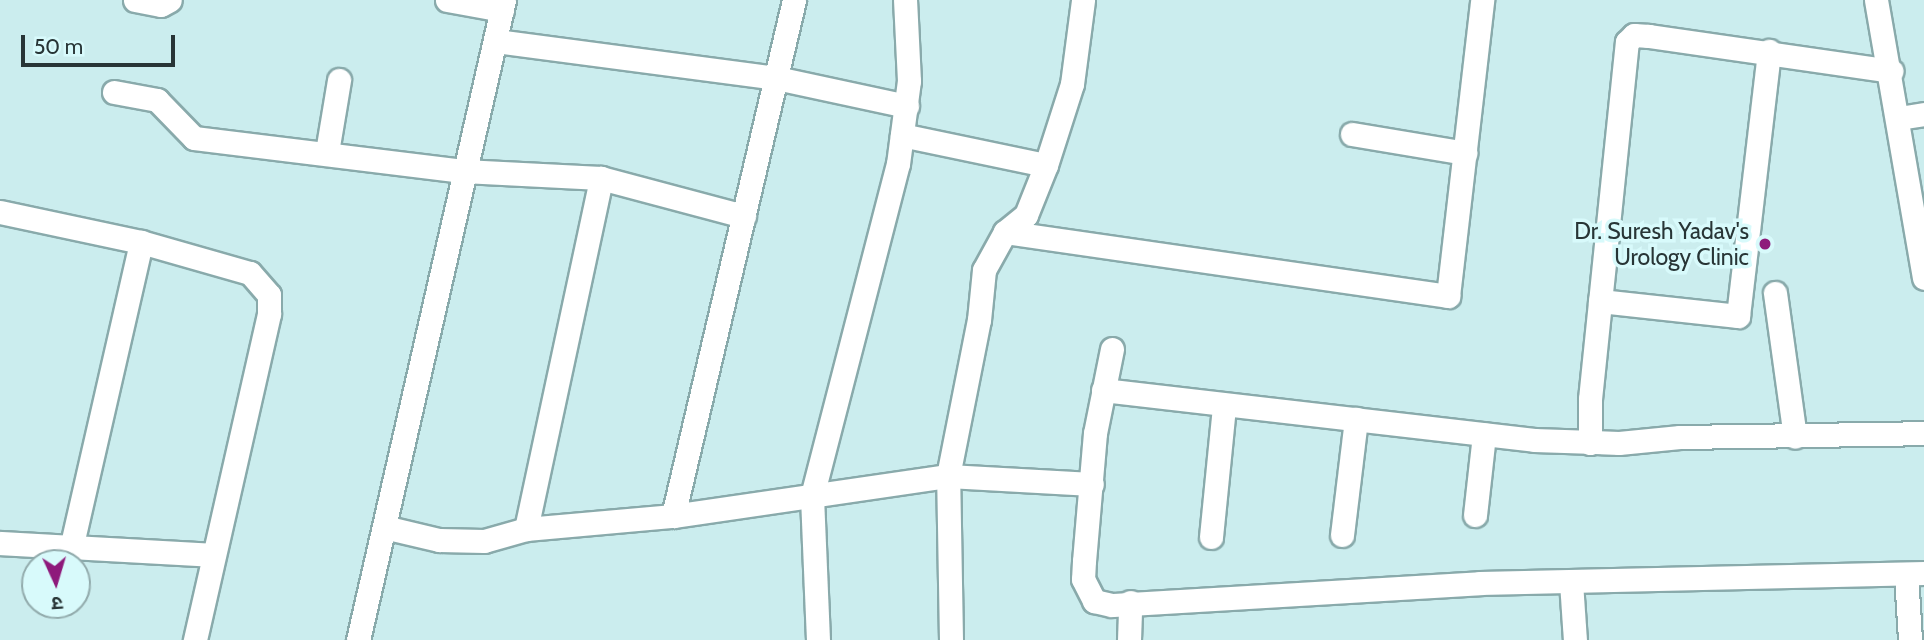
<!DOCTYPE html>
<html>
<head>
<meta charset="utf-8">
<style>
  body { margin:0 }
  #map { position:relative; width:1924px; height:640px; overflow:hidden; background:#cbedee; font-family:Cabin,"Noto Sans Devanagari",sans-serif }
  div>[style] { position:absolute }
  .roads { filter:drop-shadow(2px 0 #89aaab) drop-shadow(-2px 0 #89aaab) drop-shadow(0 2px #89aaab) drop-shadow(0 -2px #89aaab) }
  .minor>* { height:23px; margin:-11.5px; padding:0 11.5px; transform-origin:11.5px; border-radius:11.5px; background:#fff }
  .dots>* { width:19px; height:19px; translate:-50% -50%; box-sizing:border-box; border:4px solid #d8fafb; border-radius:50% }
  span { translate:-50% -50%; white-space:nowrap; text-align:center; line-height:1.15; -webkit-text-stroke:7px #d8fafb; paint-order:stroke }
  .poi-label { font-size:23px; color:#283536 }
  .right { translate:-100% -50%; text-align:right }
  .north { position:absolute; left:21px; top:549px; width:70px; height:70px; box-sizing:border-box; background:#d8fafb; border:2px solid #92abac; border-radius:50%; rotate:176deg; font-size:19px; font-weight:700; line-height:28px; text-align:center; color:#283536 }
  .north::after { content:''; display:block; margin:auto; width:24px; height:32px; background:#8e1a7b; clip-path:polygon(50% 0,100% 100%,50% 72%,0 100%) }
  .scale { position:absolute; left:21px; top:35px; width:154px; height:32px; box-sizing:border-box; border:4px solid #283536; border-top:0; padding-left:9px; font-size:21px; line-height:24px; white-space:nowrap; color:#283536; -webkit-text-stroke:5px #d8fafb; paint-order:stroke }
</style>
</head>
<body>
<div id="map">
  <div class="roads">
    <div class="minor">
      <div style="left:135px;top:0;width:26px;rotate:11deg"></div>
      <div style="left:161px;top:5px;width:10px;rotate:-29deg"></div>
      <div style="left:447px;top:0;width:56px;rotate:10.3deg"></div>
      <div style="left:1876px;top:0;width:282px;rotate:80.2deg"></div>
      <div style="left:496px;top:41px;width:282px;rotate:7.5deg"></div>
      <div style="left:776px;top:78px;width:134px;rotate:12.1deg"></div>
      <div style="left:114px;top:92px;width:44px;rotate:10.5deg"></div>
      <div style="left:157px;top:100px;width:53px;rotate:45.8deg"></div>
      <div style="left:194px;top:138px;width:271px;rotate:7deg"></div>
      <div style="left:463px;top:171px;width:138px;rotate:2.9deg"></div>
      <div style="left:601px;top:178px;width:148px;rotate:14.9deg"></div>
      <div style="left:1899px;top:118px;width:25px;rotate:-9deg"></div>
      <div style="left:1352px;top:134px;width:115px;rotate:9.5deg"></div>
      <div style="left:902px;top:135px;width:147px;rotate:11.8deg"></div>
      <div style="left:327px;top:152px;width:73px;rotate:-80.5deg"></div>
      <div style="left:0;top:212px;width:144px;rotate:12deg"></div>
      <div style="left:141px;top:242px;width:113px;rotate:15.9deg"></div>
      <div style="left:250px;top:273px;width:29px;rotate:49deg"></div>
      <div style="left:269px;top:295px;width:19px;rotate:90deg"></div>
      <div style="left:269px;top:314px;width:334px;rotate:102.8deg"></div>
      <div style="left:1005px;top:232px;width:448px;rotate:8.2deg"></div>
      <div style="left:1448px;top:296px;width:298px;rotate:-83.4deg"></div>
      <div style="left:1775px;top:293px;width:145px;rotate:82.1deg"></div>
      <div style="left:1600px;top:301px;width:139px;rotate:6.2deg"></div>
      <div style="left:1738px;top:316px;width:267px;rotate:-83.3deg"></div>
      <div style="left:1112px;top:349px;width:86px;rotate:101.4deg"></div>
      <div style="left:1095px;top:433px;width:128px;rotate:94.9deg"></div>
      <div style="left:1084px;top:561px;width:18px;rotate:93deg"></div>
      <div style="left:1083px;top:579px;width:25px;rotate:63deg"></div>
      <div style="left:1094px;top:601px;width:18px;rotate:13deg"></div>
      <div style="left:1112px;top:605px;width:369px;rotate:-3.4deg"></div>
      <div style="left:1480px;top:583px;width:444px;rotate:-1.3deg"></div>
      <div style="left:1103px;top:390px;width:434px;rotate:6.6deg"></div>
      <div style="left:1534px;top:440px;width:85px;rotate:2deg"></div>
      <div style="left:1619px;top:443px;width:61px;rotate:-5.6deg"></div>
      <div style="left:1680px;top:437px;width:244px;rotate:-0.9deg"></div>
      <div style="left:1590px;top:443px;width:44px;rotate:-90deg"></div>
      <div style="left:1590px;top:399px;width:359px;rotate:-84.1deg"></div>
      <div style="left:1627px;top:42px;width:10px;rotate:-45deg"></div>
      <div style="left:1634px;top:35px;width:15px;rotate:4deg"></div>
      <div style="left:1649px;top:36px;width:245px;rotate:8.2deg"></div>
      <div style="left:1475px;top:515px;width:81px;rotate:-83.6deg"></div>
      <div style="left:673px;top:516px;width:530px;rotate:-76.8deg"></div>
      <div style="left:384px;top:527px;width:57px;rotate:13.3deg"></div>
      <div style="left:439px;top:540px;width:45px;rotate:1.3deg"></div>
      <div style="left:484px;top:541px;width:44px;rotate:-15.9deg"></div>
      <div style="left:526px;top:529px;width:148px;rotate:-5.1deg"></div>
      <div style="left:673px;top:516px;width:278px;rotate:-8.3deg"></div>
      <div style="left:948px;top:476px;width:144px;rotate:3.2deg"></div>
      <div style="left:526px;top:529px;width:359px;rotate:-77.9deg"></div>
      <div style="left:1342px;top:535px;width:117px;rotate:-83.1deg"></div>
      <div style="left:1211px;top:537px;width:132px;rotate:-84.3deg"></div>
      <div style="left:0;top:543px;width:213px;rotate:3.2deg"></div>
      <div style="left:72px;top:544px;width:310px;rotate:-77.1deg"></div>
      <div style="left:1906px;top:574px;width:66px;rotate:86.5deg"></div>
      <div style="left:1571px;top:582px;width:58px;rotate:86.1deg"></div>
      <div style="left:358px;top:640px;width:656px;rotate:-77.15deg"></div>
      <div style="left:818px;top:640px;width:144px;rotate:-92.4deg"></div>
      <div style="left:812px;top:496px;width:343px;rotate:-75.5deg"></div>
      <div style="left:898px;top:164px;width:84px;rotate:-82.5deg"></div>
      <div style="left:909px;top:81px;width:81px;rotate:-92.8deg"></div>
      <div style="left:951px;top:640px;width:164px;rotate:-91deg"></div>
      <div style="left:948px;top:476px;width:159px;rotate:-78.8deg"></div>
      <div style="left:979px;top:320px;width:50px;rotate:-84.3deg"></div>
      <div style="left:984px;top:270px;width:43px;rotate:-61.1deg"></div>
      <div style="left:1005px;top:232px;width:27px;rotate:-39deg"></div>
      <div style="left:1026px;top:215px;width:54px;rotate:-68.2deg"></div>
      <div style="left:1046px;top:165px;width:85px;rotate:-72.2deg"></div>
      <div style="left:1072px;top:84px;width:85px;rotate:-82.5deg"></div>
      <div style="left:1129px;top:640px;width:38px;rotate:-88deg"></div>
    </div>
  </div>
  <div class="dots">
    <div style="left:1765px;top:244px;background:#8e1a7b"></div>
  </div>
  <div class="poi-label">
    <span class="right" style="left:1749px;top:244px">Dr. Suresh Yadav's<br>Urology Clinic</span>
  </div>
  <div class="north">उ</div>
  <div class="scale">50 m</div>
</div>
</body>
</html>
